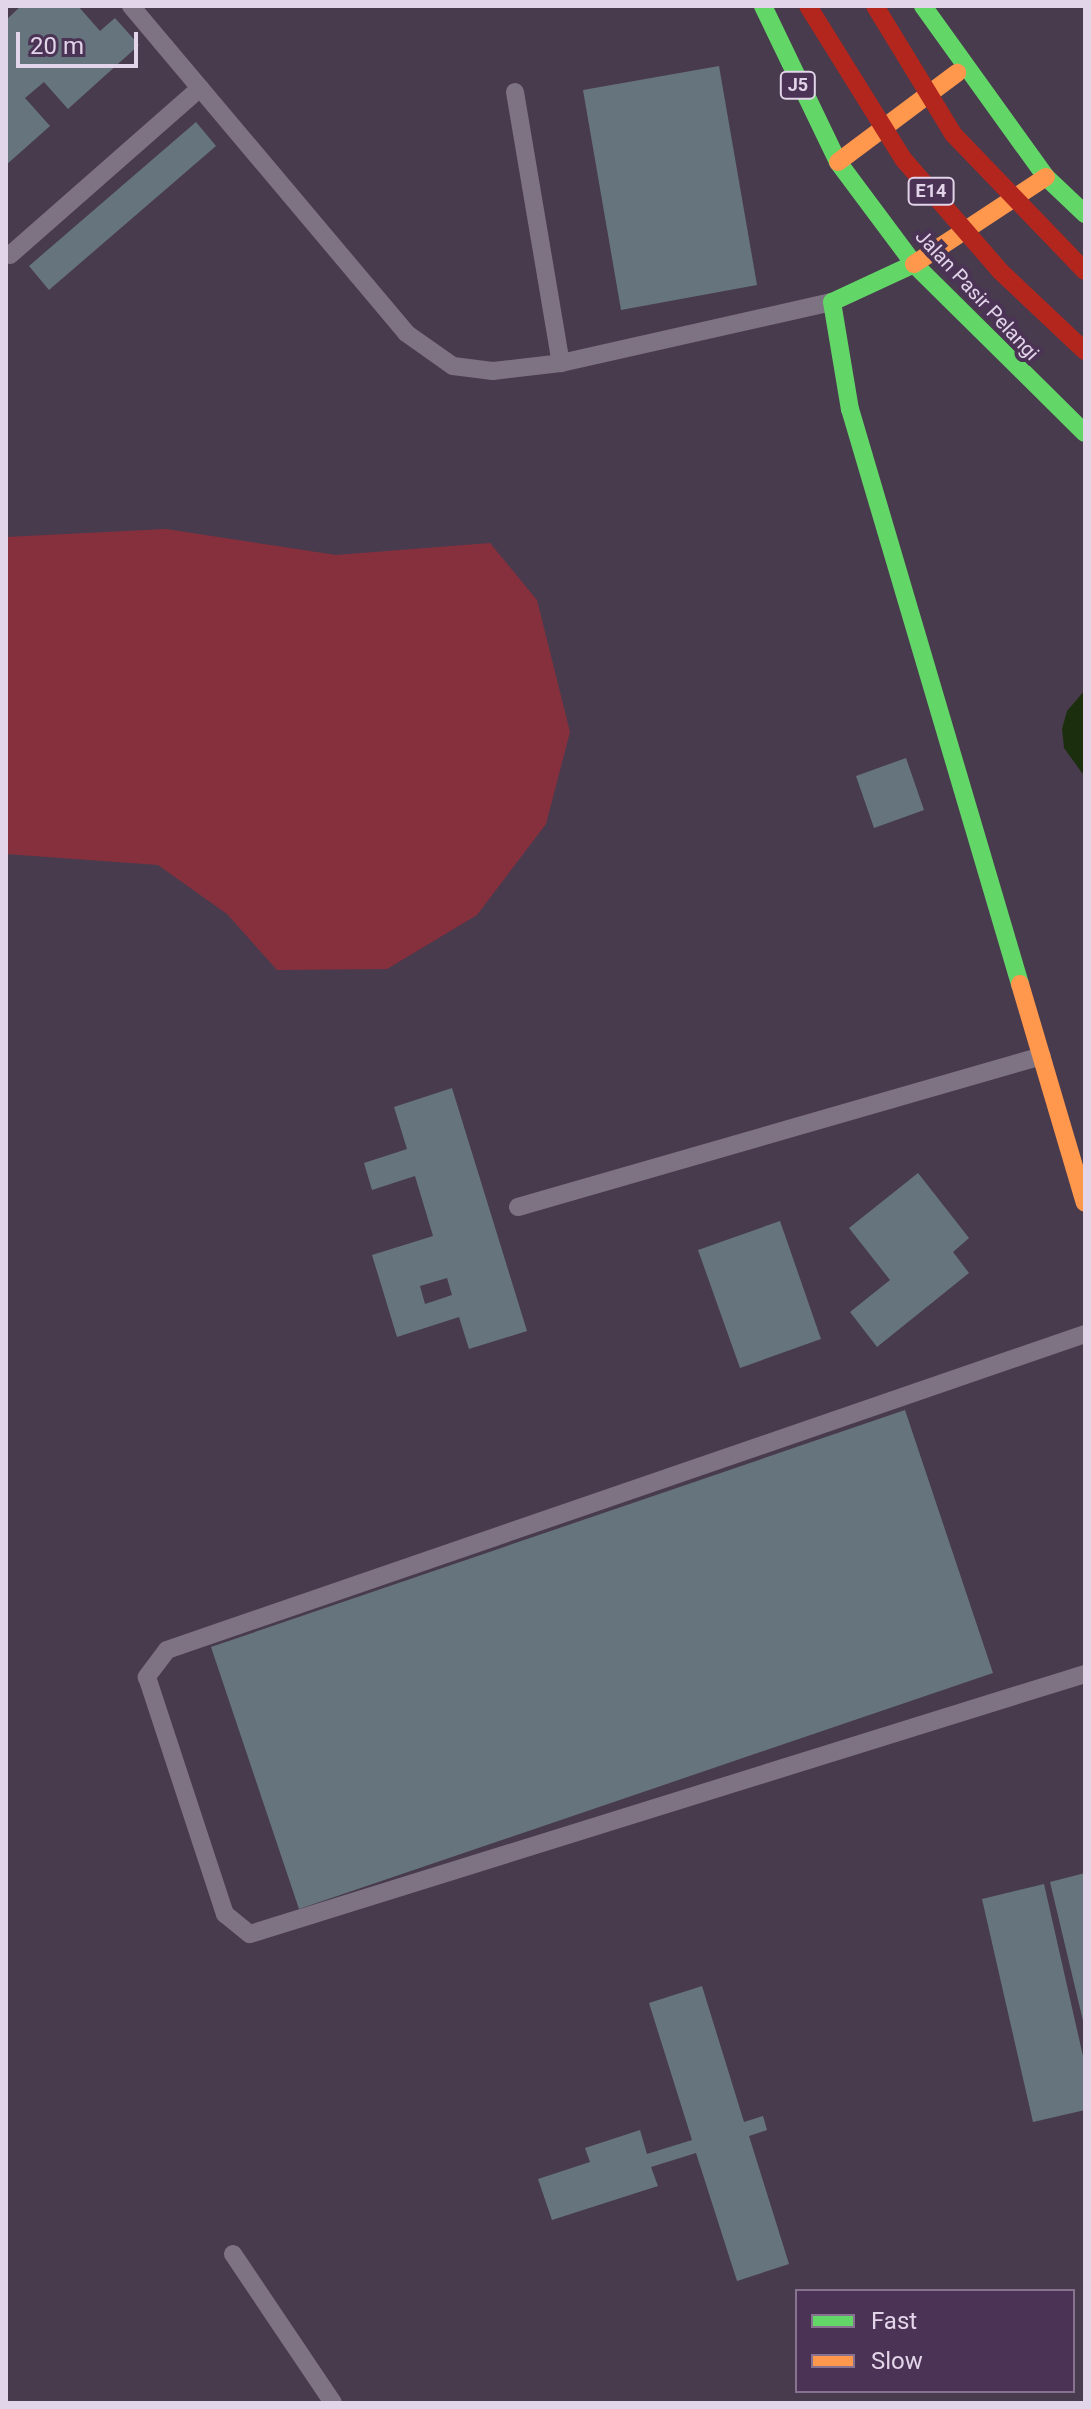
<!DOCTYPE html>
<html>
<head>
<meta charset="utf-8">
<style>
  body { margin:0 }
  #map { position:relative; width:1091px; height:2409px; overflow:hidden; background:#483b4d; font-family:Roboto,sans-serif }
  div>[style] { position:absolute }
  .green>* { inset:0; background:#86303e }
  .water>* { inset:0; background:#1b2f0f }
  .building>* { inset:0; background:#66757d }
  .lane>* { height:18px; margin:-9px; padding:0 9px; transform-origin:9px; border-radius:9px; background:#7e7382 }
  .fast>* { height:18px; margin:-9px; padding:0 9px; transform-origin:9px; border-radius:9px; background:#63d668 }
  .slow>* { height:18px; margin:-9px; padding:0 9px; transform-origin:9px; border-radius:9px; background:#ff974d }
  .jam>* { height:18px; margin:-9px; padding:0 9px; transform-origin:9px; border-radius:9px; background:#b3261e }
  span { translate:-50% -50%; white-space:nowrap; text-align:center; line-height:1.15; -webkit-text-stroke:8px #4b3355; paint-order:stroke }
  .shield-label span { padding:2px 6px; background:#4b3355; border:2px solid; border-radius:6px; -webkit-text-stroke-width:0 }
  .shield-label { font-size:18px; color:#e2d4e9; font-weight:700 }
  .street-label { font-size:20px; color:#e2d4e9 }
  .frame { position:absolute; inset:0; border:8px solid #e2d4e9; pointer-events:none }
  .legend { position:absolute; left:795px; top:2289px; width:280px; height:104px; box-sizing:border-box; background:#4b3355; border:2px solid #877390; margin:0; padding:10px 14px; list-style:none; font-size:24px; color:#e2d4e9 }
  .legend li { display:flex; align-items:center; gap:16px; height:40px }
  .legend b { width:40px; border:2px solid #877390 }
  .scale { position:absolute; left:16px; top:32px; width:122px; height:36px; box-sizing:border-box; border:4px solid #e2d4e9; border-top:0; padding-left:10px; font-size:24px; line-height:28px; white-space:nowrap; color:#e2d4e9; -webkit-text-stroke:6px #4b3355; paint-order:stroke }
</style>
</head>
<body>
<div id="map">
  <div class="green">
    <div style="clip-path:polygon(166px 529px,336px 555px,490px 543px,537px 600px,570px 732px,546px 824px,477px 915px,387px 969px,277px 970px,227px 914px,158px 865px,6px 854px,6px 537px)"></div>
  </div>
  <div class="water">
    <div style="clip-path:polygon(1085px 690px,1085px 777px,1064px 748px,1062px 729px,1067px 711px)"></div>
  </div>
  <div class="building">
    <div style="clip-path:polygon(21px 6px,78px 6px,100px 31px,115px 18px,139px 45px,68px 109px,44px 82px,25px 98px,50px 126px,6px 165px,6px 20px)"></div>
    <div style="clip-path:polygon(719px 66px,757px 285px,621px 310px,583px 90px)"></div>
    <div style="clip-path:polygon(196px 122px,216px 146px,49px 290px,29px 266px)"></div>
    <div style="clip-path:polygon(906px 758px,924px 810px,874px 828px,856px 776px)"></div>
    <div style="clip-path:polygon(evenodd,452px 1088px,527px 1331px,469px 1349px,459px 1317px,397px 1337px,372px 1255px,433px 1236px,415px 1176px,372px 1190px,364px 1163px,407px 1149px,394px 1107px,452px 1088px,447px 1278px,452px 1295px,425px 1304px,420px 1286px,447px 1278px)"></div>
    <div style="clip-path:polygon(918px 1173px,969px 1238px,953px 1252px,969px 1273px,877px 1347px,850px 1312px,890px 1280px,849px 1228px)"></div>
    <div style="clip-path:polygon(780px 1221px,821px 1339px,740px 1368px,698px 1250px)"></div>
    <div style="clip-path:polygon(905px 1410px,993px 1673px,299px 1909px,211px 1647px)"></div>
    <div style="clip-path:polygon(1085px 1873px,1085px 2024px,1084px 2025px,1050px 1882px)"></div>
    <div style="clip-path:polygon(1044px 1884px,1085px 2065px,1085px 2110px,1033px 2122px,982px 1899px)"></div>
    <div style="clip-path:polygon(702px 1986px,744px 2122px,763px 2116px,767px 2130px,749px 2136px,789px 2264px,737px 2281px,696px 2153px,651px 2167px,658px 2186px,552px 2220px,538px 2179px,590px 2162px,585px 2148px,640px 2130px,647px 2154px,692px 2140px,649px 2003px)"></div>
  </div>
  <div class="lane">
    <div style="left:131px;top:6px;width:427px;rotate:49.9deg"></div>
    <div style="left:406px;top:333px;width:57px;rotate:35.1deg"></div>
    <div style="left:453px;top:366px;width:40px;rotate:7.1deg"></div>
    <div style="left:493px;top:371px;width:68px;rotate:-6.7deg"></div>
    <div style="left:561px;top:363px;width:278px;rotate:-12.7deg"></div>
    <div style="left:515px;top:92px;width:275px;rotate:80.4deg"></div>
    <div style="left:10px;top:255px;width:253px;rotate:-41.3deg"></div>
    <div style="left:518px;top:1207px;width:545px;rotate:-16.08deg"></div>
    <div style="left:1085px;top:1334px;width:971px;rotate:161.01deg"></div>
    <div style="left:167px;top:1650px;width:34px;rotate:127deg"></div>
    <div style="left:147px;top:1677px;width:250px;rotate:71.8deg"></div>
    <div style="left:225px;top:1914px;width:32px;rotate:39deg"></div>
    <div style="left:250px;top:1934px;width:875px;rotate:-17.3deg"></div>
    <div style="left:233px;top:2254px;width:179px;rotate:56.1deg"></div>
  </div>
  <div class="fast">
    <div style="left:763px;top:6px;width:173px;rotate:64.3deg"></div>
    <div style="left:838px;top:162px;width:127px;rotate:53.3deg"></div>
    <div style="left:914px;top:264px;width:240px;rotate:44.7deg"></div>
    <div style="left:923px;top:6px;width:211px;rotate:54.3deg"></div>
    <div style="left:1046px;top:177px;width:54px;rotate:43.5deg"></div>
    <div style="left:914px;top:264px;width:90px;rotate:155.1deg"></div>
    <div style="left:832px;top:302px;width:109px;rotate:80.5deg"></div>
    <div style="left:850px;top:409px;width:600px;rotate:73.53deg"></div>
  </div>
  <div class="slow">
    <div style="left:838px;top:162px;width:149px;rotate:-36.8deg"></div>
    <div style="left:914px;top:264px;width:158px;rotate:-33.4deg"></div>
    <div style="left:1020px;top:984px;width:228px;rotate:73.5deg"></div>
  </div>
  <div class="jam">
    <div style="left:808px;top:6px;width:181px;rotate:58.1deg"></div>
    <div style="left:904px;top:160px;width:147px;rotate:49.1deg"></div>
    <div style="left:1000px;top:271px;width:117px;rotate:43.3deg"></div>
    <div style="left:875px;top:6px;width:150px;rotate:58.6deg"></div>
    <div style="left:953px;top:134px;width:190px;rotate:46.1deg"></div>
  </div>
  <div class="shield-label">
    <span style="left:798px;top:85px">J5</span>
    <span style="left:931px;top:191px">E14</span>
  </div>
  <div class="street-label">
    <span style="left:977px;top:295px;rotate:47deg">Jalan Pasir Pelangi</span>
  </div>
  <div class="frame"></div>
  <ul class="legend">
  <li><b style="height:10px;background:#63d668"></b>Fast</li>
  <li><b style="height:10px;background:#ff974d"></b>Slow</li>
  </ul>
  <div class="scale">20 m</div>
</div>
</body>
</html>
